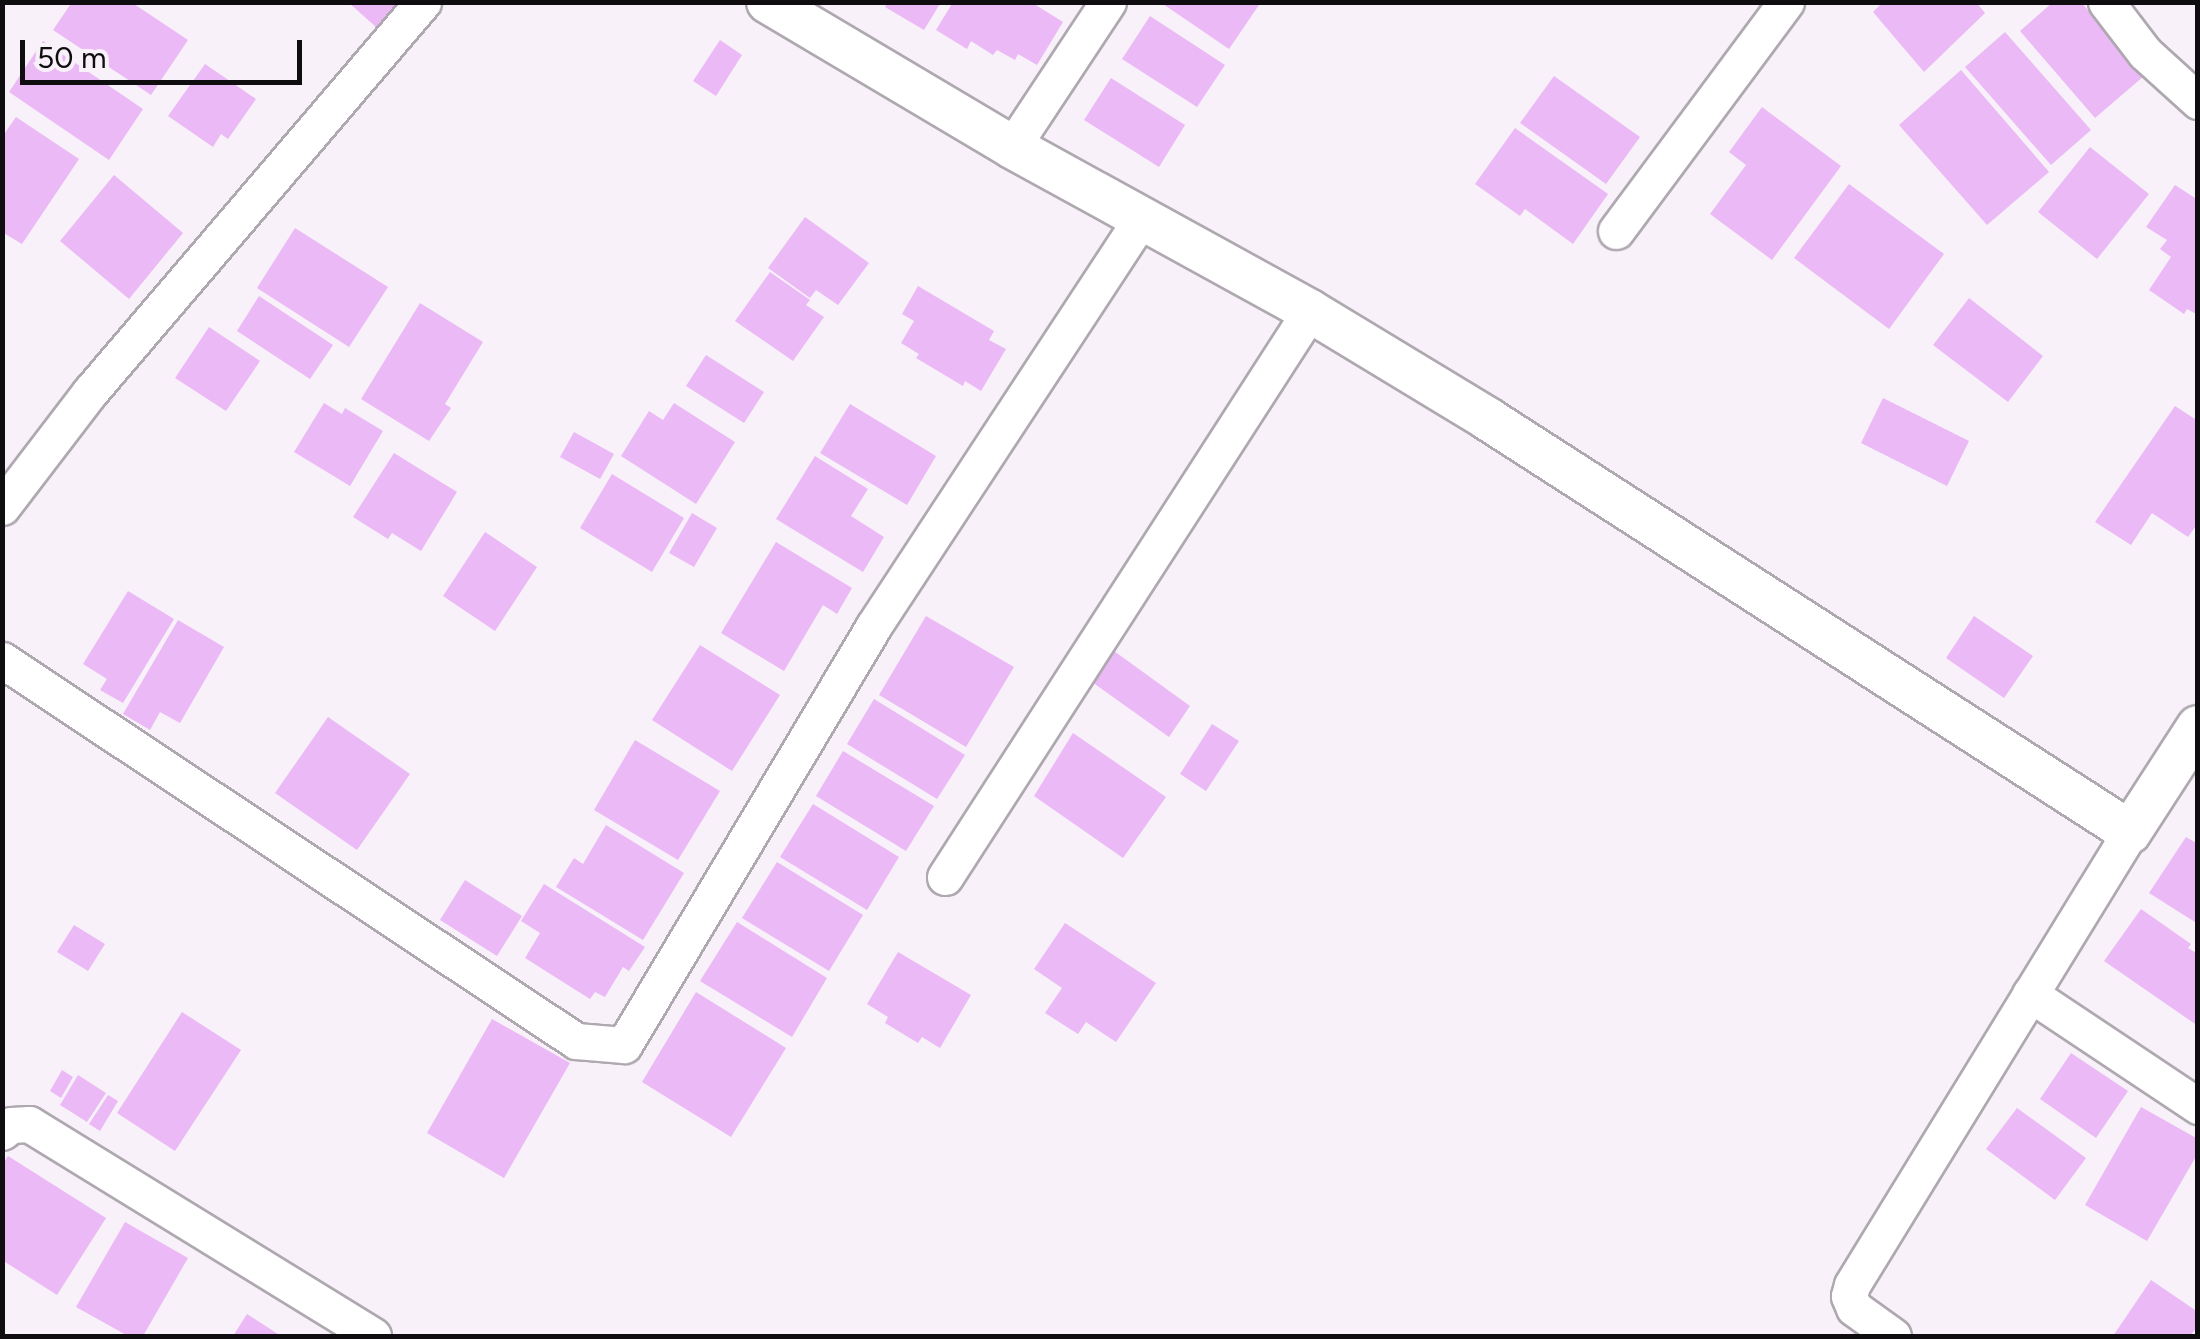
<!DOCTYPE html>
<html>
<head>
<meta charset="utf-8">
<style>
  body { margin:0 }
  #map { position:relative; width:2200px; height:1339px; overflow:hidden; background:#f8f1f9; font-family:Figtree,sans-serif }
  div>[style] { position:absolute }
  .building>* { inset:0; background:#ebb9f5 }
  .roads { filter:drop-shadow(2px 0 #afa8b0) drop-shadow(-2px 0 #afa8b0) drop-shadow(0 2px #afa8b0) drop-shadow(0 -2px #afa8b0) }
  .minor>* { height:35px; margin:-17.5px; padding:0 17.5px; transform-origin:17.5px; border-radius:17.5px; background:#fff }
  .tertiary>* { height:42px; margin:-21px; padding:0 21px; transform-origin:21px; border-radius:21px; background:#fff }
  span { translate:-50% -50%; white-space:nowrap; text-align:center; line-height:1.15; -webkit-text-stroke:10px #f8f1f9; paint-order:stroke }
  .frame { position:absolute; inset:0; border:5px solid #100d10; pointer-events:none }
  .scale { position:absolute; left:20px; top:40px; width:282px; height:45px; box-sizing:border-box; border:5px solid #100d10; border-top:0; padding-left:12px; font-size:30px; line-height:35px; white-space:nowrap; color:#100d10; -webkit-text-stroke:8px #f8f1f9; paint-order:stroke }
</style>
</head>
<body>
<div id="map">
  <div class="building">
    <div style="clip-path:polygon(72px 2px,131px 2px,188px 40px,151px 95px,53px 30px)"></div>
    <div style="clip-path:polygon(348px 2px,399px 2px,377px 28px)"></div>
    <div style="clip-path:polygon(888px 2px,941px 2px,924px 30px,885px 7px)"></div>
    <div style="clip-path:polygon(953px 2px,1031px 2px,1063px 22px,1037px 65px,1018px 54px,1015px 60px,997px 50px,993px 55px,971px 41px,967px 49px,936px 30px)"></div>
    <div style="clip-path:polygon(1160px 2px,1261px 2px,1229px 49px)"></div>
    <div style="clip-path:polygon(1883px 2px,1976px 2px,1985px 13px,1924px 72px,1873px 12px)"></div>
    <div style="clip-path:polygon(2053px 2px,2081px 2px,2144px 76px,2095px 118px,2020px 31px)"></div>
    <div style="clip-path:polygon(1150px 16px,1225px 65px,1197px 107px,1122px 59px)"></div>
    <div style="clip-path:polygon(2005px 32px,2091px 130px,2051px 165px,1965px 67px)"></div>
    <div style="clip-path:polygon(720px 40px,742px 55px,716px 96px,693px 81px)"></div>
    <div style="clip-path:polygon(43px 41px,143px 109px,109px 160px,9px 92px)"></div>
    <div style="clip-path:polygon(205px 64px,256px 99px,228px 139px,221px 134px,213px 147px,168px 116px)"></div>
    <div style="clip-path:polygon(1961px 70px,2049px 172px,1987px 225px,1899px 125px)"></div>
    <div style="clip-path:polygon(1554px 76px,1640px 137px,1606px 184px,1520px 123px)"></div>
    <div style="clip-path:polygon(1111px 78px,1185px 125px,1159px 167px,1084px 120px)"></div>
    <div style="clip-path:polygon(1762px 107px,1841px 166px,1772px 260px,1710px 214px,1746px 165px,1729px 152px)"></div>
    <div style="clip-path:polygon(16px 117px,79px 159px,22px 244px,2px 232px,2px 137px)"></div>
    <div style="clip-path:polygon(1515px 128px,1608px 194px,1573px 244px,1525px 209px,1520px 216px,1475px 184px)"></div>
    <div style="clip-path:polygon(2090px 147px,2149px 194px,2097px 259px,2038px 212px)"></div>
    <div style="clip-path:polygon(114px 175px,183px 233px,129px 299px,60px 241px)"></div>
    <div style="clip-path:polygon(1849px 184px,1944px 254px,1889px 329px,1794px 258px)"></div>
    <div style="clip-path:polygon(2175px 185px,2195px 198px,2198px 194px,2198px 315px,2187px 309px,2184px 314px,2149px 290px,2171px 257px,2160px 249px,2167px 240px,2146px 227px)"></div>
    <div style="clip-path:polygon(805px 217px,869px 263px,838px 305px,816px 290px,810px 298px,768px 268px)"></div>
    <div style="clip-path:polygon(295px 228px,388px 287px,349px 347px,257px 288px)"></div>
    <div style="clip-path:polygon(770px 272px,810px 300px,806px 305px,824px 317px,793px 361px,735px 321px)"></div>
    <div style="clip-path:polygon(918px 286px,994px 331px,989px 340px,1006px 349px,981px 391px,965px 381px,963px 386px,916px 358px,919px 354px,901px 343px,914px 321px,902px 314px)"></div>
    <div style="clip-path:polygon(259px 296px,333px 345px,310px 379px,237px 331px)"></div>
    <div style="clip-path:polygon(1969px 298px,2043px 356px,2008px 402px,1933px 345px)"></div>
    <div style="clip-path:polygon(420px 303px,483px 342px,445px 404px,451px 408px,429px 441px,361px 399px)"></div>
    <div style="clip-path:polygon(209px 327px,260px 361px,226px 411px,175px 378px)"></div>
    <div style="clip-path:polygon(706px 355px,764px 392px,744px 423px,686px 386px)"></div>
    <div style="clip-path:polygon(1883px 398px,1969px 441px,1947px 486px,1861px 443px)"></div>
    <div style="clip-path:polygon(324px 403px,342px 414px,345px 408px,383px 431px,350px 486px,294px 452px)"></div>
    <div style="clip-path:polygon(674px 403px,735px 442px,696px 504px,621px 456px,649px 411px,663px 420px)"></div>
    <div style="clip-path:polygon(850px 404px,936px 456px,907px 505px,820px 453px)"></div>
    <div style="clip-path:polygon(2175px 406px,2198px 421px,2198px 523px,2188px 537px,2152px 513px,2131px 545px,2095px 522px)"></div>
    <div style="clip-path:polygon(574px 432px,614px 454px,600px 479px,560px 457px)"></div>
    <div style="clip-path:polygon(394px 453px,457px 492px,421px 551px,392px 533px,388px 539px,353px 517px)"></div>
    <div style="clip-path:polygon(815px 456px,868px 489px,851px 516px,884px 537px,863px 572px,776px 519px)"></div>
    <div style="clip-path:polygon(612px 474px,684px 518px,652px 572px,580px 528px)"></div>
    <div style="clip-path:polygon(692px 513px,717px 528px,694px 567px,669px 553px)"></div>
    <div style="clip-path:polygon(485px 532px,537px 567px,495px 631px,443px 596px)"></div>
    <div style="clip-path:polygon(776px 542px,852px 588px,837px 614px,823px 605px,784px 671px,721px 633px)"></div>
    <div style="clip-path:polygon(128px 591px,174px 619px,123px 703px,100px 690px,107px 679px,83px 664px)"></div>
    <div style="clip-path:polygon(926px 616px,1014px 667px,966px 747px,879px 695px)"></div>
    <div style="clip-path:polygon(1974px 616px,2033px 656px,2004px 698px,1946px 658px)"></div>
    <div style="clip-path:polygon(178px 620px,224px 647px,180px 723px,160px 712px,150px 730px,123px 714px)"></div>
    <div style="clip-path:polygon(700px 645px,780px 695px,732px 771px,652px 720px)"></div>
    <div style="clip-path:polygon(1114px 651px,1190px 706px,1169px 737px,1092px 682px)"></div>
    <div style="clip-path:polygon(874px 699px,965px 755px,937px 799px,847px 744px)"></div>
    <div style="clip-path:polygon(328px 717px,410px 774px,357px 850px,275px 793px)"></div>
    <div style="clip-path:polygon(1212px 724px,1239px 741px,1206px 791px,1180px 774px)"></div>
    <div style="clip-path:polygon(1073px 733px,1166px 797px,1123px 858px,1034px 796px)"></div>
    <div style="clip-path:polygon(635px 740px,720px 791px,678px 860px,594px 810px)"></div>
    <div style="clip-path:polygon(843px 751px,934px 806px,906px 851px,816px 796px)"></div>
    <div style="clip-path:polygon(813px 804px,899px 857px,867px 910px,780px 857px)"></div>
    <div style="clip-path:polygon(606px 825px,684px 873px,643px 940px,556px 887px,574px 858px,583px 864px)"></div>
    <div style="clip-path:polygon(2186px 837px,2198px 844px,2198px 924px,2149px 893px)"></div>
    <div style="clip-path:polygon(777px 862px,863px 915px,829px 971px,742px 918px)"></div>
    <div style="clip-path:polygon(465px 880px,522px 916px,497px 956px,440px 920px)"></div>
    <div style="clip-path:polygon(544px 884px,645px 947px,629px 971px,623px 967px,605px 997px,595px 992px,590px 999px,525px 958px,540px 933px,521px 921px)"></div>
    <div style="clip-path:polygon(2141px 909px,2191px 944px,2188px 948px,2198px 954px,2198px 1026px,2104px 961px)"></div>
    <div style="clip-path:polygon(737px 922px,827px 978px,792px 1037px,700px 981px)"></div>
    <div style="clip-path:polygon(1065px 923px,1156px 983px,1116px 1042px,1086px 1022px,1078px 1034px,1045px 1013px,1062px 988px,1034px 969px)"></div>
    <div style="clip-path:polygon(74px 925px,105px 944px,88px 971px,57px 952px)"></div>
    <div style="clip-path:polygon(898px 952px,971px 995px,940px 1048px,922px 1037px,918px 1043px,885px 1023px,888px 1017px,867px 1004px)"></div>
    <div style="clip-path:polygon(696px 992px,786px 1048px,731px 1137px,642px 1082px)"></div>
    <div style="clip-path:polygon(182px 1012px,241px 1050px,175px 1151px,117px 1113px)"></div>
    <div style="clip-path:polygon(492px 1019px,570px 1063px,504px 1178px,427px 1133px)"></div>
    <div style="clip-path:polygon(2071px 1053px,2128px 1091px,2096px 1138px,2040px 1099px)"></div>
    <div style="clip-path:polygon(62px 1070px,73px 1077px,61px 1098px,50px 1091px)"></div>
    <div style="clip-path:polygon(78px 1075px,106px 1093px,87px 1122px,60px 1105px)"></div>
    <div style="clip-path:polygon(108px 1095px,118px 1101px,100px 1131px,89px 1124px)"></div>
    <div style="clip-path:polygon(2141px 1107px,2198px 1139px,2198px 1153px,2147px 1241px,2085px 1205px)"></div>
    <div style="clip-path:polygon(2017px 1108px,2086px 1158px,2055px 1200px,1986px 1149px)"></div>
    <div style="clip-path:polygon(8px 1156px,106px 1218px,57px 1295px,2px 1260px,2px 1165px)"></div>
    <div style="clip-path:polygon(125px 1222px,188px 1258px,143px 1336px,128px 1336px,76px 1307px)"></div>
    <div style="clip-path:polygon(2151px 1280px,2198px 1312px,2198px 1326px,2190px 1336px,2113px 1336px)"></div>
    <div style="clip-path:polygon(247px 1314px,281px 1336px,233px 1336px)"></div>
  </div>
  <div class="roads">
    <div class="minor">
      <div style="left:2106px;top:2px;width:64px;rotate:52.6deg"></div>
      <div style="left:2145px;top:53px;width:72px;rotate:42.2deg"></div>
      <div style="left:1012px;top:147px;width:174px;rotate:-56.5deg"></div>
      <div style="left:1616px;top:231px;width:285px;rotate:-53.4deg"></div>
      <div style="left:2px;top:507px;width:145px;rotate:-52.6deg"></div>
      <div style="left:90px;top:392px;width:513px;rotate:-49.51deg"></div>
      <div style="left:2px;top:660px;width:689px;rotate:33.57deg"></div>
      <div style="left:576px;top:1041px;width:48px;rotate:4.8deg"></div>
      <div style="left:624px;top:1045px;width:487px;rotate:-59.2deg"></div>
      <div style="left:873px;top:627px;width:487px;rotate:-56.7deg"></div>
      <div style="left:945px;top:877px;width:673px;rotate:-57.18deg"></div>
      <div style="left:2030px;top:994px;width:202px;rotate:33.7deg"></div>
      <div style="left:2px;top:1132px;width:11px;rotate:-38deg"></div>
      <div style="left:11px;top:1125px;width:18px;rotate:-3deg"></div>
      <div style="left:29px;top:1124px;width:404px;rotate:31.6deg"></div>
      <div style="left:1893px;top:1336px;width:48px;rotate:-144.3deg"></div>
      <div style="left:1854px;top:1308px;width:13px;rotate:-113deg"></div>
      <div style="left:1849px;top:1296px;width:11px;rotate:-75deg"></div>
      <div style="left:1852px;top:1285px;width:532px;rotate:-58.46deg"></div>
    </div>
    <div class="tertiary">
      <div style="left:768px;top:2px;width:284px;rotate:30.7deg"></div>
      <div style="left:1012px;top:147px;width:340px;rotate:28.8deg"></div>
      <div style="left:1310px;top:311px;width:208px;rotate:31.2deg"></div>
      <div style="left:1488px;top:419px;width:763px;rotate:32.75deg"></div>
      <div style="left:2130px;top:832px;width:125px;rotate:-57.1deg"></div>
    </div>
  </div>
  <div class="frame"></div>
  <div class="scale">50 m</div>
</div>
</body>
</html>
